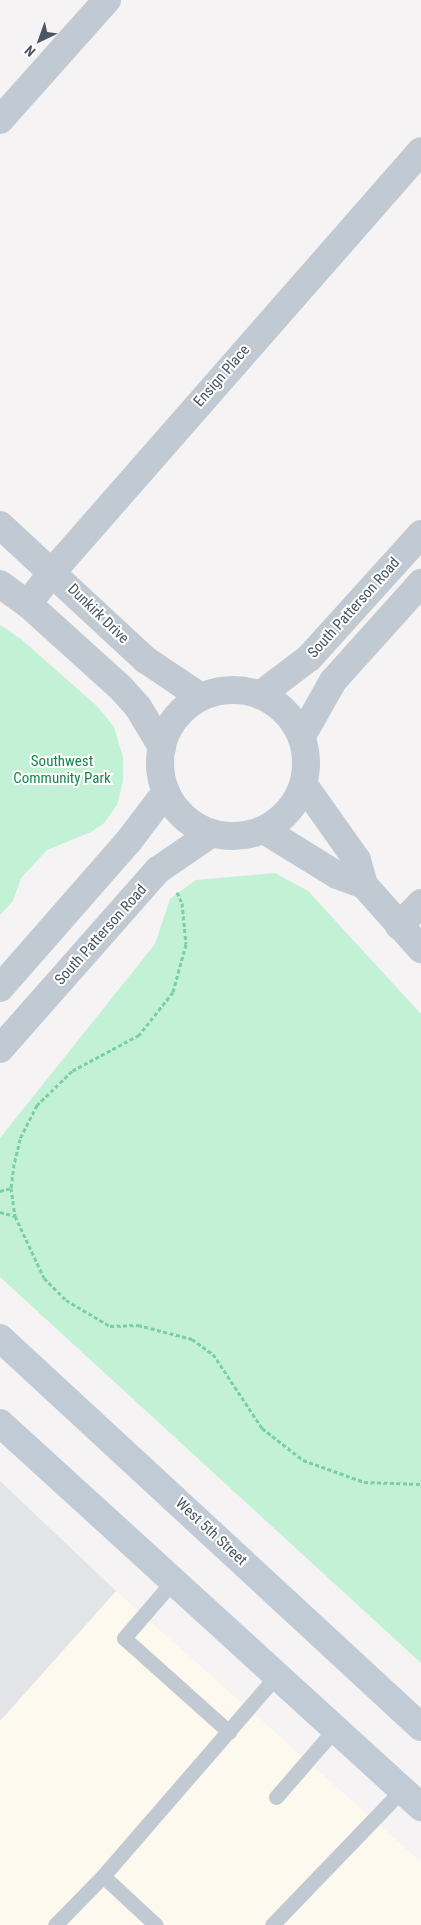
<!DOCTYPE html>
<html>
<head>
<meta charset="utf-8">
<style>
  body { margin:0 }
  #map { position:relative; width:421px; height:1925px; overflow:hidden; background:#f5f3f3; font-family:"Roboto Condensed",sans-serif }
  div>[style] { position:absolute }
  .commercial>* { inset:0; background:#fdf9ef }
  .airport>* { inset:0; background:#e2e4e7 }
  .green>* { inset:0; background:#c3f1d5 }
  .path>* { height:3px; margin-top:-1.5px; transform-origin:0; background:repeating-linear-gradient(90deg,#7ad0a6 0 4px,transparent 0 6.5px) }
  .service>* { height:15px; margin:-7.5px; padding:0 7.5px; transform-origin:7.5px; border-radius:7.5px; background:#c1cad2 }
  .minor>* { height:28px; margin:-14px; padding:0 14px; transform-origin:14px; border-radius:14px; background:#c1cad2 }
  .tertiary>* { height:28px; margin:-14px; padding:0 14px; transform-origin:14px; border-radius:14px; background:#c1cad2 }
  .tertiary>.ring { margin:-14px; padding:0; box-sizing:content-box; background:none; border:28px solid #c1cad2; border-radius:50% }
  .secondary>* { height:28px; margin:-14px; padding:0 14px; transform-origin:14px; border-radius:14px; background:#c1cbd6 }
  span { translate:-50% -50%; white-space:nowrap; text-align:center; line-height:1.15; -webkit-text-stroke:4px #fff; paint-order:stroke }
  .street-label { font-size:15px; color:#4a5661 }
  .park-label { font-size:15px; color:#17864f }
  .north { position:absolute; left:15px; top:15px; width:50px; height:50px; -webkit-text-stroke:4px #fff; paint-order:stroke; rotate:222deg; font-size:14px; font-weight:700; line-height:20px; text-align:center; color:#4a5661 }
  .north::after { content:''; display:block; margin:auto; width:18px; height:22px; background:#4a5661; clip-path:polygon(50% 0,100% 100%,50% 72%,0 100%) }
</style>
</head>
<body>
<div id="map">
  <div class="commercial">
    <div style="clip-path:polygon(116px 1591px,421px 1862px,421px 1925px,0 1925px,0 1721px)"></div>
  </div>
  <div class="airport">
    <div style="clip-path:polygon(0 1481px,116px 1591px,0 1721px)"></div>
  </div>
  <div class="green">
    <div style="clip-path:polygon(0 625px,21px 639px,98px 707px,114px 727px,123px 757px,123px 781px,117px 805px,104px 823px,91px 832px,47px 850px,21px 878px,13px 901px,0 915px)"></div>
    <div style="clip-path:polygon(275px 873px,308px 891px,421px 1014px,421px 1663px,0 1277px,0 1138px,155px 944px,170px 899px,196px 880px)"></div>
  </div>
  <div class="path">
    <div style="left:177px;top:892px;width:12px;rotate:66deg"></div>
    <div style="left:182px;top:903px;width:41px;rotate:84.4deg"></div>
    <div style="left:186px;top:944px;width:50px;rotate:105.2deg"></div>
    <div style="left:173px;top:992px;width:55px;rotate:128.3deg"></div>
    <div style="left:139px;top:1035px;width:76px;rotate:151.8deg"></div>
    <div style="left:72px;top:1071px;width:49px;rotate:135.8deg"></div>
    <div style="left:37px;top:1105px;width:38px;rotate:117deg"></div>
    <div style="left:20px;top:1139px;width:26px;rotate:103deg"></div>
    <div style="left:14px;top:1164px;width:24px;rotate:97deg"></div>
    <div style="left:11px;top:1188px;width:28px;rotate:82deg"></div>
    <div style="left:15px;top:1216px;width:68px;rotate:64.9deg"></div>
    <div style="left:44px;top:1278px;width:31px;rotate:45deg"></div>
    <div style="left:66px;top:1300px;width:51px;rotate:30.6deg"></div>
    <div style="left:110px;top:1326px;width:28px;rotate:-2deg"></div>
    <div style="left:138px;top:1325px;width:56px;rotate:14.5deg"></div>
    <div style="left:192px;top:1339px;width:26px;rotate:36deg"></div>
    <div style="left:213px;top:1354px;width:89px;rotate:56.5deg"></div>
    <div style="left:262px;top:1428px;width:52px;rotate:38deg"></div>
    <div style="left:303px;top:1460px;width:65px;rotate:19.8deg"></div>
    <div style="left:364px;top:1482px;width:57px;rotate:2deg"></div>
    <div style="left:0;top:1191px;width:11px;rotate:-15deg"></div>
    <div style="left:0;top:1212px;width:16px;rotate:15deg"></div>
  </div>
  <div class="service">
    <div style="left:173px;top:1581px;width:75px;rotate:130.7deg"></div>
    <div style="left:124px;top:1638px;width:141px;rotate:41.8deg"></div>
    <div style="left:276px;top:1797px;width:90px;rotate:-49.1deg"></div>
    <div style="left:103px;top:1876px;width:72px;rotate:42.8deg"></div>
    <div style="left:55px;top:1925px;width:69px;rotate:-45.6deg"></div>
    <div style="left:103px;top:1876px;width:264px;rotate:-49.1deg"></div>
    <div style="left:272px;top:1925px;width:187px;rotate:-46.1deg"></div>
  </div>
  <div class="minor">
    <div style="left:0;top:120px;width:161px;rotate:-48.3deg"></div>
    <div style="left:0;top:525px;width:199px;rotate:42.8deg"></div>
    <div style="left:146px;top:660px;width:66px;rotate:33.9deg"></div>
    <div style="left:0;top:584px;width:34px;rotate:36deg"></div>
    <div style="left:28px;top:604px;width:124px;rotate:42.1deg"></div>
    <div style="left:120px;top:687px;width:27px;rotate:48deg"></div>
    <div style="left:138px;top:707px;width:47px;rotate:59deg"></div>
    <div style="left:28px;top:604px;width:41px;rotate:-52.9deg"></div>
    <div style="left:53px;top:571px;width:558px;rotate:-48.78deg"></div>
    <div style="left:304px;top:785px;width:92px;rotate:54.8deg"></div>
    <div style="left:357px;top:860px;width:26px;rotate:74deg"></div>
    <div style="left:364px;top:885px;width:86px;rotate:48.3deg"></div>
    <div style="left:264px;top:830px;width:86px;rotate:31.7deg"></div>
    <div style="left:337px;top:875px;width:29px;rotate:20deg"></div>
    <div style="left:399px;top:926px;width:32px;rotate:-46deg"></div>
  </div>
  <div class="tertiary">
    <div class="ring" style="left:160px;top:690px;width:118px;height:118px"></div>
    <div style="left:260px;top:695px;width:61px;rotate:-37.1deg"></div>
    <div style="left:309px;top:658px;width:167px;rotate:-47.9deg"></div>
    <div style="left:302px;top:736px;width:63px;rotate:-60.6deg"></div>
    <div style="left:333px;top:681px;width:132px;rotate:-48.1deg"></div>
    <div style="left:0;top:988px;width:194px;rotate:-48.8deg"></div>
    <div style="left:128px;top:842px;width:63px;rotate:-52.8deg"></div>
    <div style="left:0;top:1049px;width:239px;rotate:-48.6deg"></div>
    <div style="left:158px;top:870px;width:65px;rotate:-34.4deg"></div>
  </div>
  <div class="secondary">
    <div style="left:0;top:1338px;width:573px;rotate:42.74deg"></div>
    <div style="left:0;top:1423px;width:570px;rotate:42.37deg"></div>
  </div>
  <div class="street-label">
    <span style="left:222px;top:376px;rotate:-49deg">Ensign Place</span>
    <span style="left:354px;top:608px;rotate:-48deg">South Patterson Road</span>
    <span style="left:98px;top:614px;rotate:44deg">Dunkirk Drive</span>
    <span style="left:101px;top:935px;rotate:-48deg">South Patterson Road</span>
    <span style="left:211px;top:1532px;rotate:43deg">West 5th Street</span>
  </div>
  <div class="park-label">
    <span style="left:62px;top:770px">Southwest<br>Community Park</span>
  </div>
  <div class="north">N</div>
</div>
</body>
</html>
